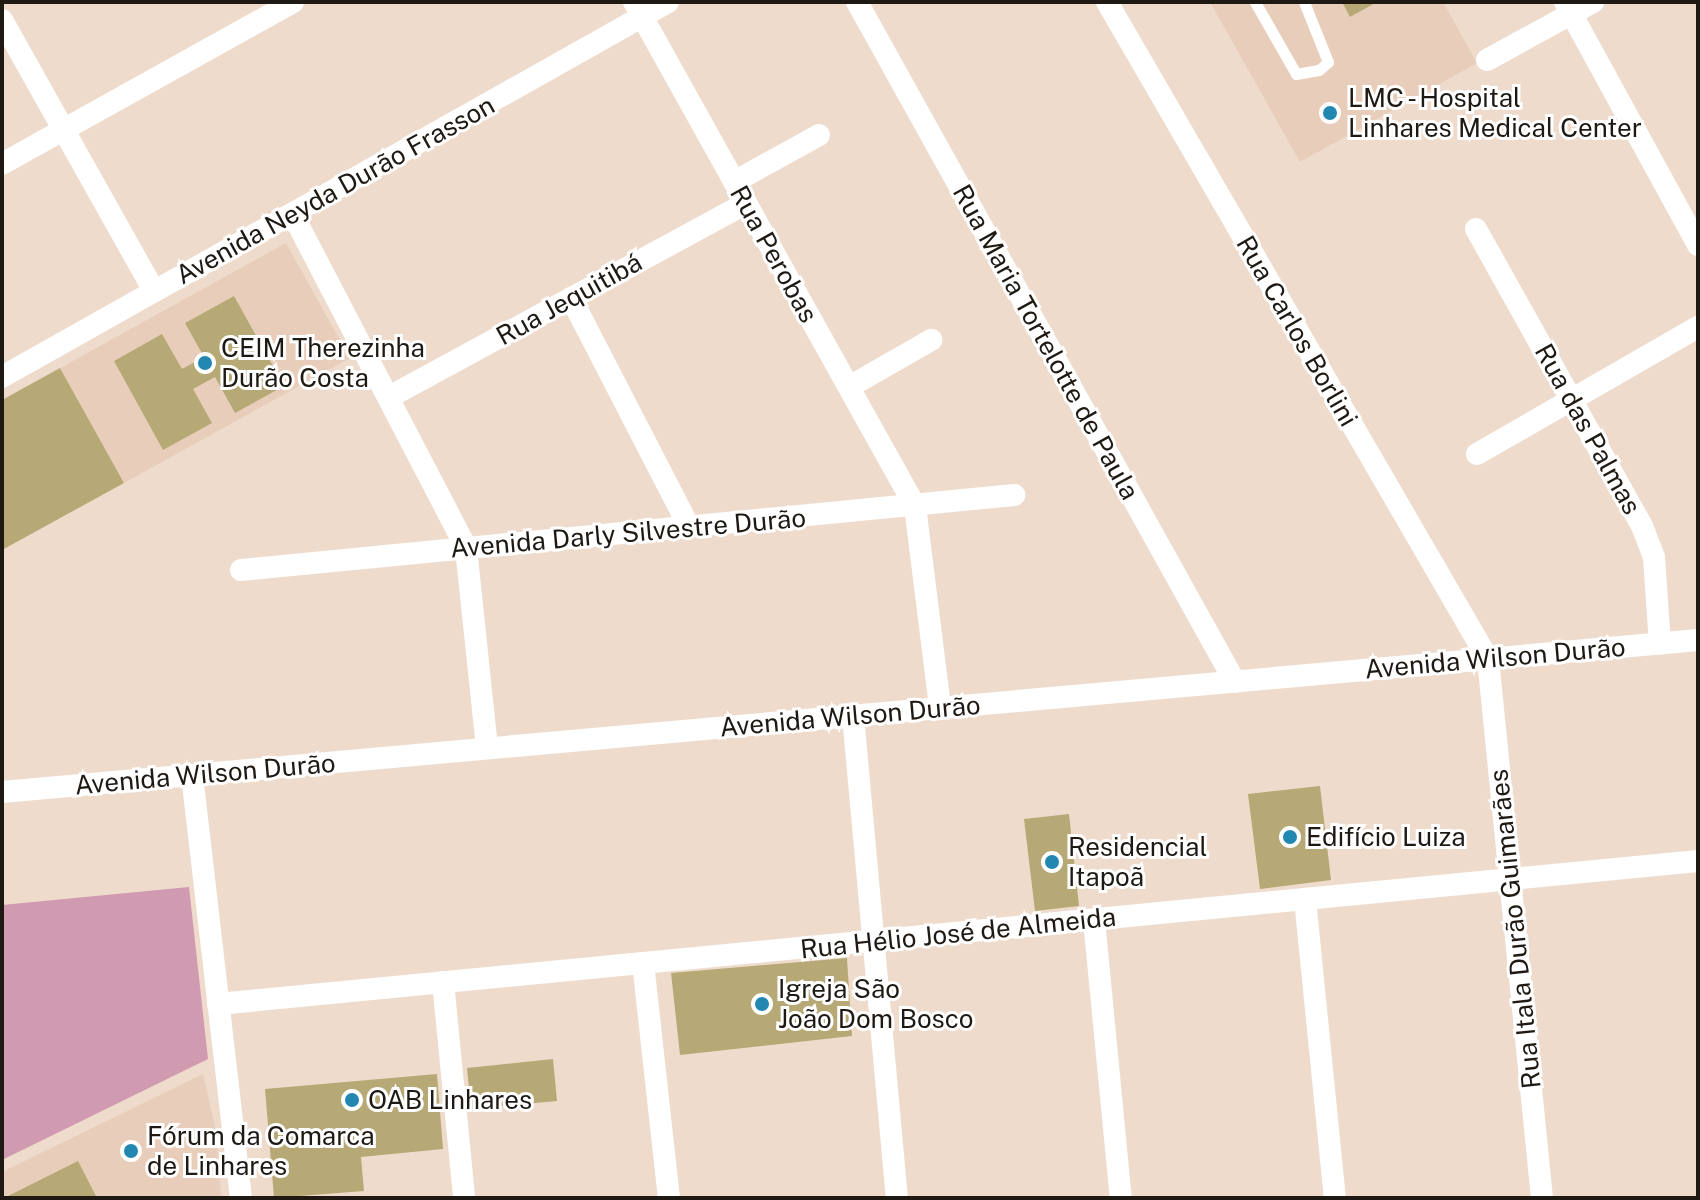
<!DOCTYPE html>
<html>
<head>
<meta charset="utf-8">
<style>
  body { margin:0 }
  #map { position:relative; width:1700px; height:1200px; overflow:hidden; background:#efdbcc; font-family:"Public Sans",sans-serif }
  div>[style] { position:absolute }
  .built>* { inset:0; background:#e8ceba }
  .forest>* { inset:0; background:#d09bb0 }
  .building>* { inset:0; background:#b6a976 }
  .service>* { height:11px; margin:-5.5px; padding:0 5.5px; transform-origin:5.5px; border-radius:5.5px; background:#fff }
  .minor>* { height:22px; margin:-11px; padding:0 11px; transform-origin:11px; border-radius:11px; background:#fff }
  .dots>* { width:22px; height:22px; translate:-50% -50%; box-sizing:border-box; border:4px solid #fff; border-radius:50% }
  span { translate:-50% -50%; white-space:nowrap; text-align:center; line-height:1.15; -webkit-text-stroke:6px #fff; paint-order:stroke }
  .poi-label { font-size:26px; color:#1f1913 }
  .left { translate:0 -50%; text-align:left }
  .street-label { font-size:26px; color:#1f1913 }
  .frame { position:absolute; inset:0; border:4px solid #1f1913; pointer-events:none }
</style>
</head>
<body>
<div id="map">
  <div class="built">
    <div style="clip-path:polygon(1210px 2px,1443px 2px,1477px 63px,1300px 162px)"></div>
    <div style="clip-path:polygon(286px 243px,350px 358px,124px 483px,60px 368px)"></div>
    <div style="clip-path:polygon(203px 1074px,216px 1130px,221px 1198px,2px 1198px,2px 1172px)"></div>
  </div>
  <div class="forest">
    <div style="clip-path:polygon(189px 887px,208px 1059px,2px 1160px,2px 905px)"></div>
  </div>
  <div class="building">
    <div style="clip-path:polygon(1342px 2px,1377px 2px,1350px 17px)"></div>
    <div style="clip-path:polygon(234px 296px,284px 386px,235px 413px,215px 377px,193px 389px,212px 423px,163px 450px,114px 361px,162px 334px,182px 369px,204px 357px,185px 323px)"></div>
    <div style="clip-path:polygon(60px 368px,124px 483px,2px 550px,2px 400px)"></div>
    <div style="clip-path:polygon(1320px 786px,1331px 880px,1260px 889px,1248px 794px)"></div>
    <div style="clip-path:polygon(1069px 814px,1079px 906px,1035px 911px,1024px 819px)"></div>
    <div style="clip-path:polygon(847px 958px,852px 1036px,680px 1055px,671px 973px)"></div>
    <div style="clip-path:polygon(553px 1059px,557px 1101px,471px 1109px,467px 1068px)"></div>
    <div style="clip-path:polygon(437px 1074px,443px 1149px,361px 1157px,364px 1191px,274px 1198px,265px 1089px)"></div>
    <div style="clip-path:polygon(78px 1161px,97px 1198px,4px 1198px)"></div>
  </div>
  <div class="service">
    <div style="left:1255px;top:2px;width:83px;rotate:60.3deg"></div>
    <div style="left:1296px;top:74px;width:23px;rotate:-10deg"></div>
    <div style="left:1319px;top:70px;width:12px;rotate:-42deg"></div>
    <div style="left:1328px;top:62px;width:65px;rotate:-111.8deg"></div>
  </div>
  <div class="minor">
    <div style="left:634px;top:2px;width:577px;rotate:60.86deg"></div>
    <div style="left:915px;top:506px;width:204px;rotate:82.9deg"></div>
    <div style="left:857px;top:2px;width:778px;rotate:60.93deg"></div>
    <div style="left:1107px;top:2px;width:759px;rotate:59.89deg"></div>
    <div style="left:1488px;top:659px;width:542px;rotate:84.28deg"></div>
    <div style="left:1565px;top:2px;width:277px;rotate:61.3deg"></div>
    <div style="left:2px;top:20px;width:311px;rotate:60.7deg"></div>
    <div style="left:1487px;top:60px;width:121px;rotate:-28.7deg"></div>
    <div style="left:2px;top:164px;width:333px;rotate:-29.1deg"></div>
    <div style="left:734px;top:182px;width:97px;rotate:-28.9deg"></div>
    <div style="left:293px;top:215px;width:375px;rotate:62.5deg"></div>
    <div style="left:466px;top:548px;width:201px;rotate:84deg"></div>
    <div style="left:1476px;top:229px;width:340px;rotate:60.8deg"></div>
    <div style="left:1642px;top:526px;width:33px;rotate:69deg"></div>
    <div style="left:1654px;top:557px;width:87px;rotate:86.1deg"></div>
    <div style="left:571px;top:298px;width:258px;rotate:62.7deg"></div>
    <div style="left:2px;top:377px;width:764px;rotate:-29.38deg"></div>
    <div style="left:849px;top:387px;width:95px;rotate:-29.8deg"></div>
    <div style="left:391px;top:396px;width:404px;rotate:-28.5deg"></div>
    <div style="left:1477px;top:454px;width:255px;rotate:-29.9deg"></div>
    <div style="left:241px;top:570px;width:777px;rotate:-5.54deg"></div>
    <div style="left:853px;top:716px;width:484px;rotate:84.8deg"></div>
    <div style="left:192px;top:775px;width:426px;rotate:83.4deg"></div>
    <div style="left:2px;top:792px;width:1703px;rotate:-5.12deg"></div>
    <div style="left:1305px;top:899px;width:301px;rotate:84.3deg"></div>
    <div style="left:1094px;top:920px;width:279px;rotate:84.5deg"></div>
    <div style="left:643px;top:963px;width:236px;rotate:83.7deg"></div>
    <div style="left:443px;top:982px;width:217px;rotate:84.4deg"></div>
    <div style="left:218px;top:1004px;width:1487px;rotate:-5.52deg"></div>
  </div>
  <div class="dots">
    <div style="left:1330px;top:113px;background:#2287b1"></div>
    <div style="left:205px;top:363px;background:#2287b1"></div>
    <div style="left:1290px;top:837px;background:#2287b1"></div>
    <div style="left:1052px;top:862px;background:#2287b1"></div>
    <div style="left:762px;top:1004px;background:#2287b1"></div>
    <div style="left:352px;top:1100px;background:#2287b1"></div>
    <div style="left:131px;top:1151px;background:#2287b1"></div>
  </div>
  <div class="poi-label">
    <span class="left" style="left:1348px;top:113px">LMC - Hospital<br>Linhares Medical Center</span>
    <span class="left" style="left:221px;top:363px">CEIM Therezinha<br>Durão Costa</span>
    <span class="left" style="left:1306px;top:837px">Edifício Luiza</span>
    <span class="left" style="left:1068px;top:862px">Residencial<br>Itapoã</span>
    <span class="left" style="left:778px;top:1004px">Igreja São<br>João Dom Bosco</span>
    <span class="left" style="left:368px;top:1100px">OAB Linhares</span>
    <span class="left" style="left:147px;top:1151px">Fórum da Comarca<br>de Linhares</span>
  </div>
  <div class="street-label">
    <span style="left:335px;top:190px;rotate:-29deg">Avenida Neyda Durão Frasson</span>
    <span style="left:774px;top:254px;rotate:61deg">Rua Perobas</span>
    <span style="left:569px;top:299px;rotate:-29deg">Rua Jequitibá</span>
    <span style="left:1297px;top:331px;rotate:60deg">Rua Carlos Borlini</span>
    <span style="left:1046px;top:342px;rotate:61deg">Rua Maria Tortelotte de Paula</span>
    <span style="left:1588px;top:429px;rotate:61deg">Rua das Palmas</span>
    <span style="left:628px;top:533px;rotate:-5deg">Avenida Darly Silvestre Durão</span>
    <span style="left:1495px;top:658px;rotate:-5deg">Avenida Wilson Durão</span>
    <span style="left:850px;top:716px;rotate:-5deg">Avenida Wilson Durão</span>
    <span style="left:205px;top:774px;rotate:-5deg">Avenida Wilson Durão</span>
    <span style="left:1515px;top:929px;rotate:-96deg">Rua Itala Durão Guimarães</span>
    <span style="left:958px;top:933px;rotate:-6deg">Rua Hélio José de Almeida</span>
  </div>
  <div class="frame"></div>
</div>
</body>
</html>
